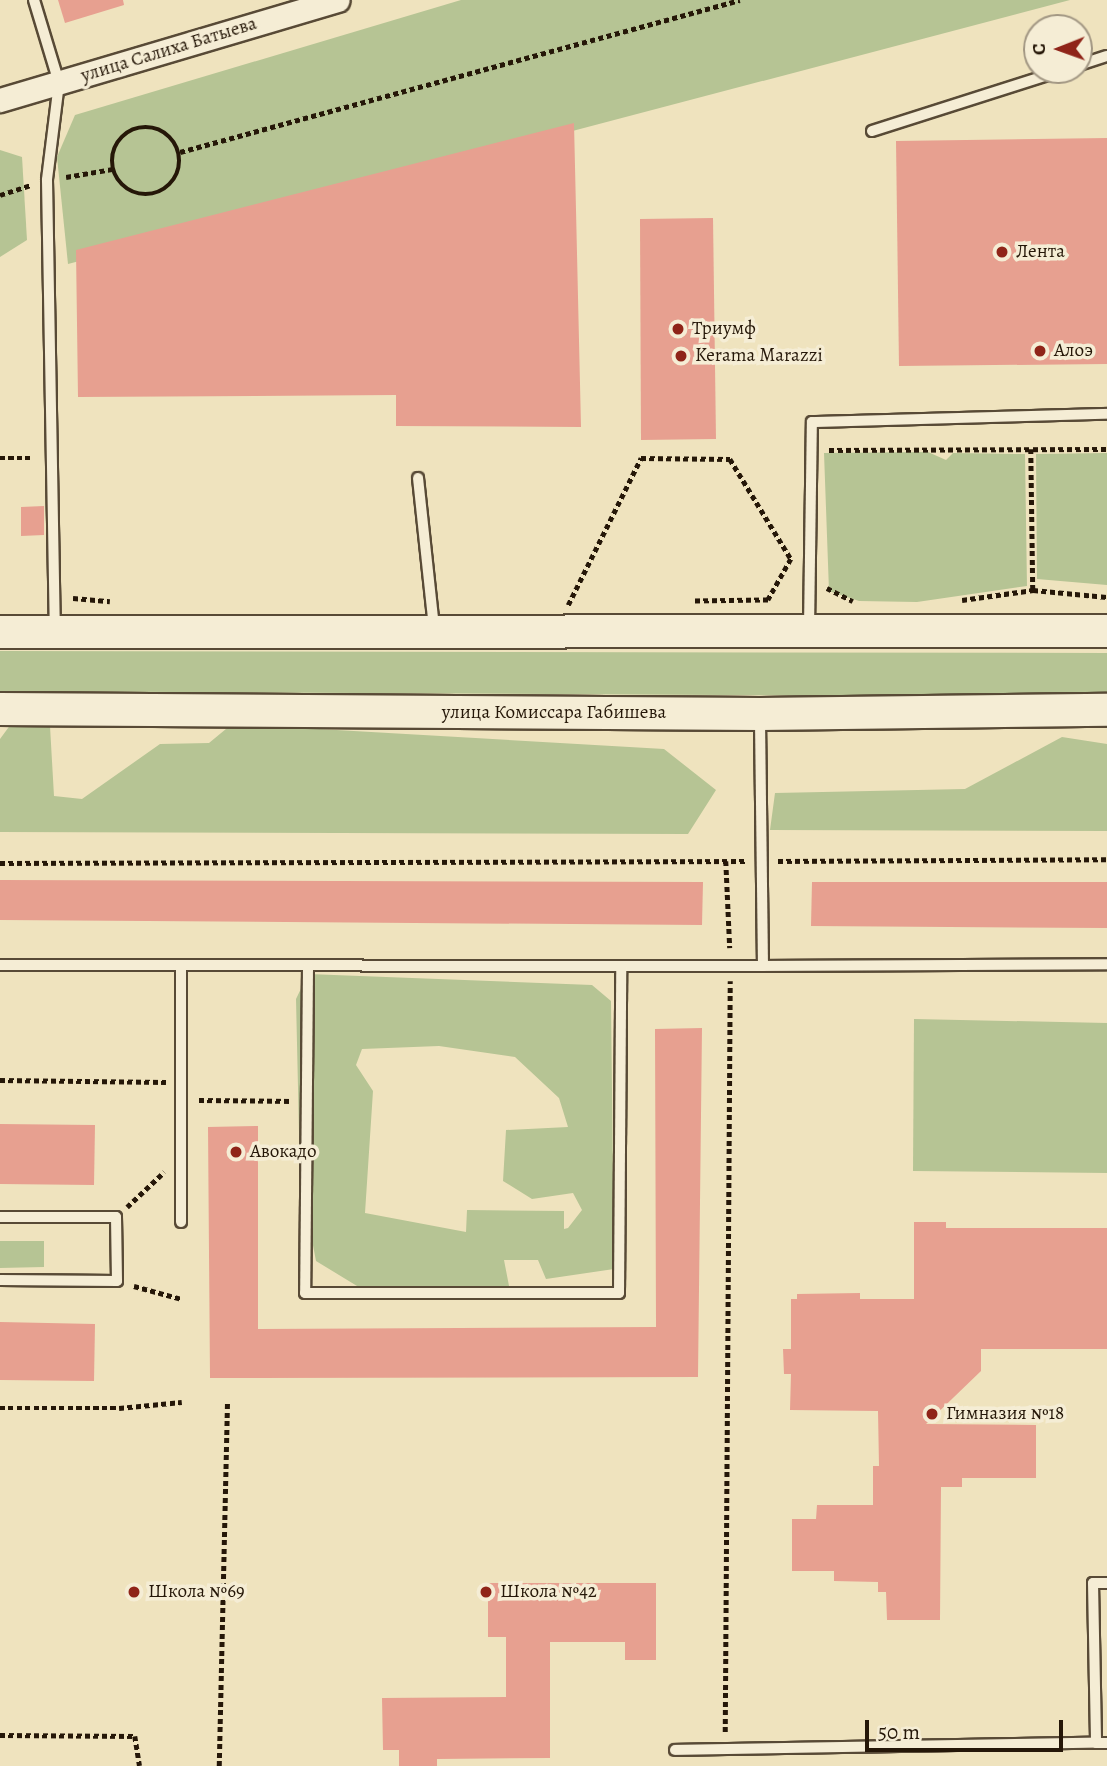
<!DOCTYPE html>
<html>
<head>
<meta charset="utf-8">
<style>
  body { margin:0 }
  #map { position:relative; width:1107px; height:1766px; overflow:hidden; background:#efe3be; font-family:Alegreya,serif }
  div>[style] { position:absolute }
  .green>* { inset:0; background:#b6c494 }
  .building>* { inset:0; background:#e7a090 }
  .path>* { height:4.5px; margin-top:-2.25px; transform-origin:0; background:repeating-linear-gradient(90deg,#251708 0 5px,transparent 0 8.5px) }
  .path>.ring { margin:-2.25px; padding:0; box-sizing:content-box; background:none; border:4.5px solid #251708; border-radius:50% }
  .roads { filter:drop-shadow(2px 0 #584a36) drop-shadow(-2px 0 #584a36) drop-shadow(0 2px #584a36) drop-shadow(0 -2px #584a36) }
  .lane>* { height:10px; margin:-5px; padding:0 5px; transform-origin:5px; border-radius:5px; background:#f5edd5 }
  .street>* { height:23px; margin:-11.5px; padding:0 11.5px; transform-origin:11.5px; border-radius:11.5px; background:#f5edd5 }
  .secondary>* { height:32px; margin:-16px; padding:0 16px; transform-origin:16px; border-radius:16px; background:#f5edd5 }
  .dots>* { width:19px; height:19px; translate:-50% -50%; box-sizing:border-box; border:4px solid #f5edd5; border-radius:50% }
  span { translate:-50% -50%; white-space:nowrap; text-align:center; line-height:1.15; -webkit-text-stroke:7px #f5edd5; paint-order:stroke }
  .street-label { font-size:19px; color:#251708 }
  .poi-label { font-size:19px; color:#251708 }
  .left { translate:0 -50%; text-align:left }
  .north { position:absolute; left:1023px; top:14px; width:70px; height:70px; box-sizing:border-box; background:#f5edd5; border:2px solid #a29783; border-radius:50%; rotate:269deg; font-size:19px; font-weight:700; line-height:28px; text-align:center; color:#251708 }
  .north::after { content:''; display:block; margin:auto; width:24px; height:32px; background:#8f2418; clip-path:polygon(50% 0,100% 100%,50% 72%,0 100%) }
  .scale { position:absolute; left:865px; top:1720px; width:198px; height:32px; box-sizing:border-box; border:4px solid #251708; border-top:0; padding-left:9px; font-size:21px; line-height:24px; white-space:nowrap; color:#251708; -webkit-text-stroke:5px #f5edd5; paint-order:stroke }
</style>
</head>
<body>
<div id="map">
  <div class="green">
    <div style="clip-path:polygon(461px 0,1070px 0,68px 264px,57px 157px,75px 115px)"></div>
    <div style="clip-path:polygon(0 150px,22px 157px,27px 240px,0 257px)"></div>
    <div style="clip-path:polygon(928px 452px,946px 460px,953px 453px,1025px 454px,1027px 586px,917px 602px,859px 601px,829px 591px,824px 453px)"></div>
    <div style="clip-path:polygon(1107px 453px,1107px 585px,1037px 579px,1036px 454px)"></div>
    <div style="clip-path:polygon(0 651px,1107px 653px,1107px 697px,0 691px)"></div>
    <div style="clip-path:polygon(11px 724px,50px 726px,54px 796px,82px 799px,160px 744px,209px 743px,232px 724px,664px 749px,716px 790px,688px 834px,0 832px,0 739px)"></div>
    <div style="clip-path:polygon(1062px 737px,1107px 744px,1107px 831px,770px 830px,775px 793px,965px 789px)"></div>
    <div style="clip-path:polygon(evenodd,308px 974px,592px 985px,611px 1001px,614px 1269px,546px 1279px,538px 1260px,504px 1260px,510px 1291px,362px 1289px,316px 1261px,300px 1177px,296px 999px,308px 974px,439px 1046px,515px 1057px,559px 1098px,568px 1127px,506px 1130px,503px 1181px,532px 1199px,573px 1193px,582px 1210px,568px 1228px,564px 1229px,564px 1211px,467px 1210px,466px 1232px,365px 1213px,373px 1091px,356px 1065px,362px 1049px,439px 1046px)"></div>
    <div style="clip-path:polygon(914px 1019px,1107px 1023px,1107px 1173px,913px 1171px)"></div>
    <div style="clip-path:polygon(0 1241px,44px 1241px,44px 1267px,0 1268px)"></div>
  </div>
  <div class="building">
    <div style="clip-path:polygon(58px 0,123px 0,124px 5px,65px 23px)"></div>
    <div style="clip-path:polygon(574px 123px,581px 427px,396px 426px,396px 395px,78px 397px,76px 250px)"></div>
    <div style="clip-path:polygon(1107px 138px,1107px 364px,899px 366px,896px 141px)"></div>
    <div style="clip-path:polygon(713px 218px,716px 439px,641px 440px,640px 219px)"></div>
    <div style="clip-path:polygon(44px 506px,44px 535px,21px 536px,21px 507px)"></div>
    <div style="clip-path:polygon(0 880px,703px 882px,702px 925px,0 920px)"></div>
    <div style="clip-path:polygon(812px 882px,1107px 882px,1107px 928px,811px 926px)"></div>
    <div style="clip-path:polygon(702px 1028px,698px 1377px,210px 1378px,208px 1127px,258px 1126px,258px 1329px,656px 1327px,655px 1029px)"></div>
    <div style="clip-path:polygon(0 1124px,95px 1125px,94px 1185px,0 1184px)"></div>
    <div style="clip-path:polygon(914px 1222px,946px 1222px,946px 1228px,1107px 1228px,1107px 1349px,981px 1349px,981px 1371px,926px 1424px,1036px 1425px,1036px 1478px,962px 1478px,962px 1487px,941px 1487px,940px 1620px,887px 1620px,886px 1592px,878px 1592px,878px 1582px,834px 1581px,834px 1571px,792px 1571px,792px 1519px,816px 1519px,817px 1505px,873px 1505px,873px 1466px,879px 1466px,878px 1411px,790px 1410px,791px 1374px,784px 1374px,783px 1349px,791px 1349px,791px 1299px,797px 1299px,797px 1294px,860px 1293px,860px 1299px,914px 1299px)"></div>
    <div style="clip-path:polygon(0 1322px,95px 1324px,94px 1381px,0 1380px)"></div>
    <div style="clip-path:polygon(488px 1583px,656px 1583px,656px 1660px,625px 1660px,625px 1642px,550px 1642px,550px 1758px,437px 1759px,437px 1766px,399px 1766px,399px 1750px,383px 1750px,382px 1698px,506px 1697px,506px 1637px,488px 1637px)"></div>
  </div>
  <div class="path">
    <div class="ring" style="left:112px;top:127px;width:63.5px;height:63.5px"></div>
    <div style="left:180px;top:152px;width:580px;rotate:-15.19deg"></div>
    <div style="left:66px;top:177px;width:48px;rotate:-9.7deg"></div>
    <div style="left:0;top:195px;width:32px;rotate:-18deg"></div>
    <div style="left:1031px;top:449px;width:141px;rotate:89.2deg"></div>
    <div style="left:829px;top:450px;width:278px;rotate:-0.2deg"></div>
    <div style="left:0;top:458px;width:34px"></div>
    <div style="left:827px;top:588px;width:29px;rotate:27deg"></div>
    <div style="left:73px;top:598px;width:37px;rotate:5deg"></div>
    <div style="left:962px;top:600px;width:72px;rotate:-8deg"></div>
    <div style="left:1033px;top:590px;width:74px;rotate:5.4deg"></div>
    <div style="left:568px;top:605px;width:164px;rotate:-63.6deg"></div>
    <div style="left:641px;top:458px;width:89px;rotate:0.6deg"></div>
    <div style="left:730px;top:459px;width:117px;rotate:58.6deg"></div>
    <div style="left:791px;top:559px;width:47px;rotate:119.3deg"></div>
    <div style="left:768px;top:600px;width:74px;rotate:179.2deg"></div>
    <div style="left:726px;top:861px;width:87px;rotate:87.4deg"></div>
    <div style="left:778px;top:861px;width:329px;rotate:-0.3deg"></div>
    <div style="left:0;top:863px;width:745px;rotate:-0.15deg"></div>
    <div style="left:0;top:1080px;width:166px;rotate:0.7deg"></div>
    <div style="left:199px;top:1100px;width:93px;rotate:0.6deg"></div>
    <div style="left:127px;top:1207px;width:51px;rotate:-43.4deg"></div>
    <div style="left:134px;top:1286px;width:50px;rotate:15.2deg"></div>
    <div style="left:0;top:1408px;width:119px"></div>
    <div style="left:119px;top:1408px;width:63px;rotate:-5.4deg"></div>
    <div style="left:725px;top:1732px;width:751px;rotate:-89.62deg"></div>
    <div style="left:0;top:1735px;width:135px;rotate:0.4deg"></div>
    <div style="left:135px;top:1736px;width:30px;rotate:81deg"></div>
    <div style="left:219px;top:1766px;width:365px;rotate:-88.7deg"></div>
  </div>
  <div class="roads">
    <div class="lane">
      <div style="left:34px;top:0;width:87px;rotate:73.2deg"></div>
      <div style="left:59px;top:83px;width:98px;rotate:97.1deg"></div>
      <div style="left:47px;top:180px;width:450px;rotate:89deg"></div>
      <div style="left:1079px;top:65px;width:29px;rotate:-18deg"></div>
      <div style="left:872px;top:131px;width:201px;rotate:-17.7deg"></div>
      <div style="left:418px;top:478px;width:151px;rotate:83.9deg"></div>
      <div style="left:809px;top:628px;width:206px;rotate:-89.2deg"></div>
      <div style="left:812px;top:422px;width:295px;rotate:-1.6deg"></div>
      <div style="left:0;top:965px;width:763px;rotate:0.08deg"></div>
      <div style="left:763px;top:966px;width:249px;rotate:-90.7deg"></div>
      <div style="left:181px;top:965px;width:257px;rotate:90deg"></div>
      <div style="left:763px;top:966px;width:344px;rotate:-0.3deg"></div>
      <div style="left:308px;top:968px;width:325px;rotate:90.5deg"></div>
      <div style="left:305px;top:1293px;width:314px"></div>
      <div style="left:619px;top:1293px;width:327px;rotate:-89.6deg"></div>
      <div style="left:0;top:1217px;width:116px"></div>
      <div style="left:116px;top:1217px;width:64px;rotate:89.1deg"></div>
      <div style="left:117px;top:1281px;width:117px;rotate:-179.5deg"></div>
      <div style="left:1107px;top:1583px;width:14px;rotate:180deg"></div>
      <div style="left:1093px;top:1583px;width:160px;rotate:88.9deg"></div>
      <div style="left:1096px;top:1743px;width:11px"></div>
      <div style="left:675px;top:1750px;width:421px;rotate:-1deg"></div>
    </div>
    <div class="street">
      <div style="left:0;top:100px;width:352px;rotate:-16.5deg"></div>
    </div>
    <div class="secondary">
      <div style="left:0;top:632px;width:1107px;rotate:-0.05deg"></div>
      <div style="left:0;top:709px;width:760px;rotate:0.38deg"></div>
      <div style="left:760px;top:714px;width:347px;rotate:-0.7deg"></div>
    </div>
  </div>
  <div class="dots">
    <div style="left:1002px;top:252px;background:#8f2418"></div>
    <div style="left:678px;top:329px;background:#8f2418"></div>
    <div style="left:1040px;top:351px;background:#8f2418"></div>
    <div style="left:681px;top:356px;background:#8f2418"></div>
    <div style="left:236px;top:1152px;background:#8f2418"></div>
    <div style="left:932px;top:1414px;background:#8f2418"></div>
    <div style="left:134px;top:1592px;background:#8f2418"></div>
    <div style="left:486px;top:1592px;background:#8f2418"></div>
  </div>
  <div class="street-label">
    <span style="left:169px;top:50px;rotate:-17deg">улица Салиха Батыева</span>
    <span style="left:554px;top:713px">улица Комиссара Габишева</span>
  </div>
  <div class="poi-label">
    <span class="left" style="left:1016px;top:252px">Лента</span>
    <span class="left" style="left:692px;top:329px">Триумф</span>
    <span class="left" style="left:1054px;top:351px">Алоэ</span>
    <span class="left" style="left:695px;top:356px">Kerama Marazzi</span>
    <span class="left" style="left:250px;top:1152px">Авокадо</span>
    <span class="left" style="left:946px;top:1414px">Гимназия №18</span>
    <span class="left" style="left:148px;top:1592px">Школа №69</span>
    <span class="left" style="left:500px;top:1592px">Школа №42</span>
  </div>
  <div class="north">С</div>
  <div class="scale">50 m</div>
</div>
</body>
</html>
